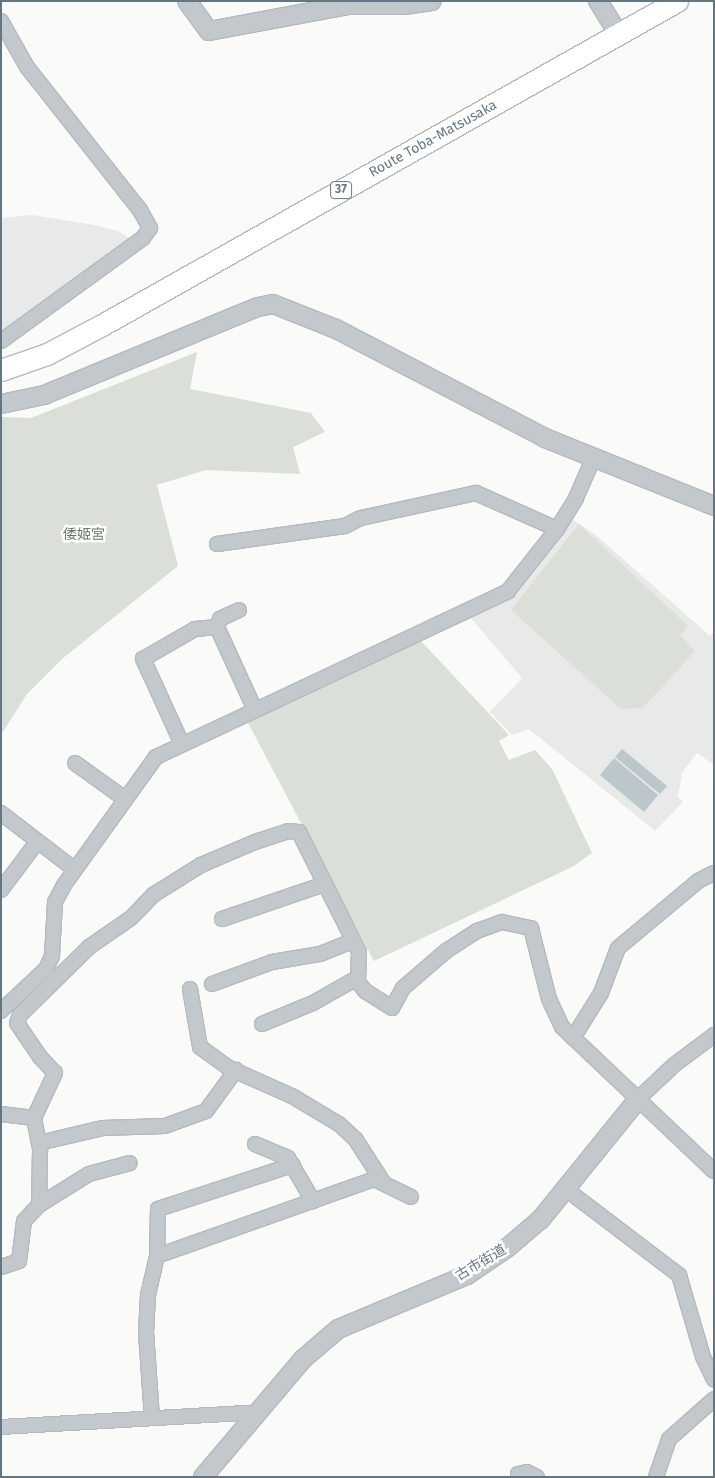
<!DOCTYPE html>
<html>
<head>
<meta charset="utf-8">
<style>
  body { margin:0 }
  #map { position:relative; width:715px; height:1478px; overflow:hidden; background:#fafaf8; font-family:"Fira Sans","Noto Sans JP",sans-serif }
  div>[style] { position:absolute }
  .built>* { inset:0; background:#e8e9e9 }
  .green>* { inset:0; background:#dadfd7 }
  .water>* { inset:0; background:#bbc7cb }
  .roads { filter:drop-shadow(1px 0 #b5babe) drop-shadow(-1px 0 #b5babe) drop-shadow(0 1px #b5babe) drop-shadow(0 -1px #b5babe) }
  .minor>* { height:14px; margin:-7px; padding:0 7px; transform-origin:7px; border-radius:7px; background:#c3c8cc }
  .tertiary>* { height:18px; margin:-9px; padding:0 9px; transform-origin:9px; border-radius:9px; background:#c3c8cc }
  .primary>* { height:21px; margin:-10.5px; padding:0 10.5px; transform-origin:10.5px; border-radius:10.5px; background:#fff }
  span { translate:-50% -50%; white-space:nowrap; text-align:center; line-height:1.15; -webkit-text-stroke:5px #fff; paint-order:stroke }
  .shield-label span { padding:1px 4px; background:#fff; border:1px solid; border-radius:4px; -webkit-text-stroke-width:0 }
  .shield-label { font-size:12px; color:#657683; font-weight:700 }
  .street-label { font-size:14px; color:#657683 }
  .park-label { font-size:14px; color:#687a64 }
  .frame { position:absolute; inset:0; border:2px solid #657683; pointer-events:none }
</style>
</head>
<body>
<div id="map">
  <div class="built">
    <div style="clip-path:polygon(32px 215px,94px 225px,118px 231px,132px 240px,1px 334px,1px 218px)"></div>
    <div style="clip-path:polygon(570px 518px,597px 536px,710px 636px,714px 632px,714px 765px,697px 753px,682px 773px,678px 797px,683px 802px,655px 831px,529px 729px,512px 735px,490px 712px,522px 678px,470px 617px,515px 592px)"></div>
  </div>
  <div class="green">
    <div style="clip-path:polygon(197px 352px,190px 389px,311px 413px,325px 432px,293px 447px,300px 474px,206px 470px,157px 485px,178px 566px,62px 659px,27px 694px,1px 735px,1px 417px,31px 418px)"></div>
    <div style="clip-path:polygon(579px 524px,688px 626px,680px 635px,695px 651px,643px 708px,621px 709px,511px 610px)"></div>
    <div style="clip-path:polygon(420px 640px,509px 735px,499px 741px,509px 760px,535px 750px,552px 769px,592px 853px,574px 866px,374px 961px,247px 721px)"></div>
  </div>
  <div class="water">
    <div style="clip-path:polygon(622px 749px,667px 786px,660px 794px,615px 757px)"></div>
    <div style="clip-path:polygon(614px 758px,658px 795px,644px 812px,600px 775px)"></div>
  </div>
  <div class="roads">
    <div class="minor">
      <div style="left:1px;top:21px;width:53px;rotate:60.5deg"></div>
      <div style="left:27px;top:67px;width:182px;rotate:51.7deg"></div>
      <div style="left:140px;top:210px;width:21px;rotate:61deg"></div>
      <div style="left:150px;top:228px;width:12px;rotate:125deg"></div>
      <div style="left:143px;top:238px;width:175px;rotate:144deg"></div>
      <div style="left:217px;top:544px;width:129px;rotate:-8deg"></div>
      <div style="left:345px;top:526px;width:18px;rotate:-27deg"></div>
      <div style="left:361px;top:518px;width:118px;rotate:-12.3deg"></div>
      <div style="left:476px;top:493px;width:89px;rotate:24deg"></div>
      <div style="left:239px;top:610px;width:21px;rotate:155deg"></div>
      <div style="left:220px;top:619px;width:9px;rotate:111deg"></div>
      <div style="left:217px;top:627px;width:91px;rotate:65.4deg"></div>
      <div style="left:182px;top:744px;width:94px;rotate:-114.6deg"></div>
      <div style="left:143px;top:659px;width:60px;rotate:-30deg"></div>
      <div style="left:195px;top:629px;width:22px;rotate:-5deg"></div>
      <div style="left:75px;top:763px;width:62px;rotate:35.8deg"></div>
      <div style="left:1px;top:813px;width:92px;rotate:37.5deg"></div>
      <div style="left:1px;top:890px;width:60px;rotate:-53.1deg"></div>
      <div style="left:222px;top:919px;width:109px;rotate:-18.8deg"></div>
      <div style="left:212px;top:984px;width:64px;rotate:-20.1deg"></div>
      <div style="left:272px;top:962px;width:49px;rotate:-9.5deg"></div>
      <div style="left:320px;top:954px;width:35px;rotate:-22deg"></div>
      <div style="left:190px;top:989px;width:59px;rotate:80.2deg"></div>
      <div style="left:200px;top:1047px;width:36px;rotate:36deg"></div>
      <div style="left:229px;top:1068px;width:69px;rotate:24deg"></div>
      <div style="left:292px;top:1096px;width:55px;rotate:30.8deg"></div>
      <div style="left:339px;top:1124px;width:23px;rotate:43deg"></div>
      <div style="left:356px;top:1140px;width:50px;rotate:57.3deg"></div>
      <div style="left:1px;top:1011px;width:62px;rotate:-43deg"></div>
      <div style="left:46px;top:969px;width:14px;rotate:-65deg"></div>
      <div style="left:52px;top:956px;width:54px;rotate:-86.8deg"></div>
      <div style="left:55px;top:902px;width:19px;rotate:-62deg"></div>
      <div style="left:64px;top:885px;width:158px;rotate:-54.3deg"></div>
      <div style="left:156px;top:757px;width:389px;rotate:-25.2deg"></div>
      <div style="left:508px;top:591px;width:79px;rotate:-51.7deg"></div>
      <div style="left:557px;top:529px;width:36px;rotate:-58deg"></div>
      <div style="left:576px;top:498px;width:43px;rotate:-66.4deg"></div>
      <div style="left:262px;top:1024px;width:55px;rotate:-22.4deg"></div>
      <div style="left:313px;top:1003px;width:51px;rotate:-29.6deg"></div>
      <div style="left:573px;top:1038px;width:53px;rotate:-58.1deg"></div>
      <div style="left:601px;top:993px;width:48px;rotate:-69.3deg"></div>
      <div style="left:618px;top:948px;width:104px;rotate:-39.9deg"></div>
      <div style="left:698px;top:881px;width:18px;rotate:-27deg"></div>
      <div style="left:639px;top:1098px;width:48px;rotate:-43.3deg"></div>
      <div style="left:674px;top:1065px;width:50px;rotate:-36.9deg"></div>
      <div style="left:1px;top:1114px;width:33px;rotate:7deg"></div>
      <div style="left:34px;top:1118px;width:50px;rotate:-65deg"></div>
      <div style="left:55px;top:1073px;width:22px;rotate:-133deg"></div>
      <div style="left:40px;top:1057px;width:41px;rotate:-124.1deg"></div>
      <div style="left:17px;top:1023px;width:9px;rotate:-69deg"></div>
      <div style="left:20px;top:1015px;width:97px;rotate:-44.6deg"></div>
      <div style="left:89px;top:947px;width:51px;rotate:-34.6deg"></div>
      <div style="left:131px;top:918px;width:32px;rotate:-46deg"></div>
      <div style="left:153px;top:895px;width:57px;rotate:-32deg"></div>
      <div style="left:201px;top:865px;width:59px;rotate:-23.1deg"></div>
      <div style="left:255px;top:842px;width:35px;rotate:-18deg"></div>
      <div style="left:288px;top:831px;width:11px;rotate:5deg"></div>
      <div style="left:299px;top:832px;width:134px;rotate:63.4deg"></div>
      <div style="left:359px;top:952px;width:30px;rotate:92deg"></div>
      <div style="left:358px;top:982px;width:11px;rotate:52deg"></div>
      <div style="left:365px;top:991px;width:32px;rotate:32deg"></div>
      <div style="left:392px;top:1008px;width:23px;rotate:-61deg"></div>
      <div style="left:403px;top:988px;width:57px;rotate:-40.7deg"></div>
      <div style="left:446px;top:951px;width:37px;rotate:-33deg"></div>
      <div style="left:477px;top:931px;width:27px;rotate:-20deg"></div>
      <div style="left:502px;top:922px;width:30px;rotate:12deg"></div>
      <div style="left:531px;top:928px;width:73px;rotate:75.8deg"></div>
      <div style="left:549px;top:999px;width:31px;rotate:65deg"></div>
      <div style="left:562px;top:1027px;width:209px;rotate:43.5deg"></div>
      <div style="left:34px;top:1118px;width:33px;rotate:79deg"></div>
      <div style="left:40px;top:1150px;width:55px;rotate:91deg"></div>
      <div style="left:39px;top:1143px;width:66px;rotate:-13.2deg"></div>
      <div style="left:103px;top:1128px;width:62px;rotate:-1.8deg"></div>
      <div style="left:165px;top:1126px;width:44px;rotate:-20.1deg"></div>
      <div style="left:206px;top:1111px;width:51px;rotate:-53.8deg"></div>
      <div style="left:255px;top:1144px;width:36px;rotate:23deg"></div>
      <div style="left:288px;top:1158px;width:50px;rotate:59.8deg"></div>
      <div style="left:567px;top:1190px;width:141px;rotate:37.2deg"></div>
      <div style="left:679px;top:1275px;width:85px;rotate:73.7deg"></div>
      <div style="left:703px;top:1357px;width:25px;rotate:64deg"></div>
      <div style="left:157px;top:1256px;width:47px;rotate:-88.8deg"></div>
      <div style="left:158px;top:1209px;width:142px;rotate:-18.1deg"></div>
      <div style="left:1px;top:1267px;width:19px;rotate:-18deg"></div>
      <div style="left:19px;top:1261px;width:40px;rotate:-82.9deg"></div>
      <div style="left:24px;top:1221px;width:22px;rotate:-47deg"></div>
      <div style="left:39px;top:1205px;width:59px;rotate:-31.8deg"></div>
      <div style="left:89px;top:1174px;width:42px;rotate:-15deg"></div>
      <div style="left:152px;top:1418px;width:85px;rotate:-94deg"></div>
      <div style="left:146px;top:1333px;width:38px;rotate:-87deg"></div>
      <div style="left:148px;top:1295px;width:40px;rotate:-77deg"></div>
      <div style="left:157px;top:1256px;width:230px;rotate:-19.5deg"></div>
      <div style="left:374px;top:1179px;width:41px;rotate:25.9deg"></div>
      <div style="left:1px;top:1427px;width:257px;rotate:-3.3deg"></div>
      <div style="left:519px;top:1477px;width:3px;rotate:-108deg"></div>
      <div style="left:518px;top:1474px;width:9px;rotate:-13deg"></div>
      <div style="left:527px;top:1472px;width:11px;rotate:27deg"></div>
      <div style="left:656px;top:1477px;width:40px;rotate:-71.1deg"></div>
      <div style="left:669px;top:1439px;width:60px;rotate:-41.6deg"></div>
    </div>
    <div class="tertiary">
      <div style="left:187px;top:1px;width:37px;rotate:54deg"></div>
      <div style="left:209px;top:31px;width:141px;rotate:-10.6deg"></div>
      <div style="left:348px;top:5px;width:56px"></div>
      <div style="left:404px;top:5px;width:28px;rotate:-8deg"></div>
      <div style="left:598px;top:1px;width:40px;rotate:58deg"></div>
      <div style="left:1px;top:404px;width:44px;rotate:-11.8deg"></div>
      <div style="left:44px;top:395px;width:231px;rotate:-22.4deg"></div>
      <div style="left:258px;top:307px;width:15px;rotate:-11deg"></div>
      <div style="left:273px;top:304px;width:68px;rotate:21.6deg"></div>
      <div style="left:336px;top:329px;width:236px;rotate:27.5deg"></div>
      <div style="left:545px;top:438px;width:182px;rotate:21.9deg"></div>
      <div style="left:203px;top:1477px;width:155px;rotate:-49.7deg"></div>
      <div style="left:303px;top:1359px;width:46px;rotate:-40.6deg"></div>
      <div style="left:338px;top:1329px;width:140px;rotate:-22.7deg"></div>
      <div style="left:467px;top:1275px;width:48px;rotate:-34deg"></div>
      <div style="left:507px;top:1248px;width:45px;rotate:-40.5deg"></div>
      <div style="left:541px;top:1219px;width:156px;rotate:-51deg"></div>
    </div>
    <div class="primary">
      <div style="left:1px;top:370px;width:49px;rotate:-19.2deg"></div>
      <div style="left:47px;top:354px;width:62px;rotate:-27.8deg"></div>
      <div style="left:102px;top:325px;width:660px;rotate:-29.4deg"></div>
    </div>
  </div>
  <div class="shield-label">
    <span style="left:341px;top:190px">37</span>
  </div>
  <div class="street-label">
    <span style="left:433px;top:139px;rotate:-29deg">Route Toba-Matsusaka</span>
    <span style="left:481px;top:1263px;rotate:-31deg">古市街道</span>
  </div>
  <div class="park-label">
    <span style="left:84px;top:535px">倭姬宮</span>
  </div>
  <div class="frame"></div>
</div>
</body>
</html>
